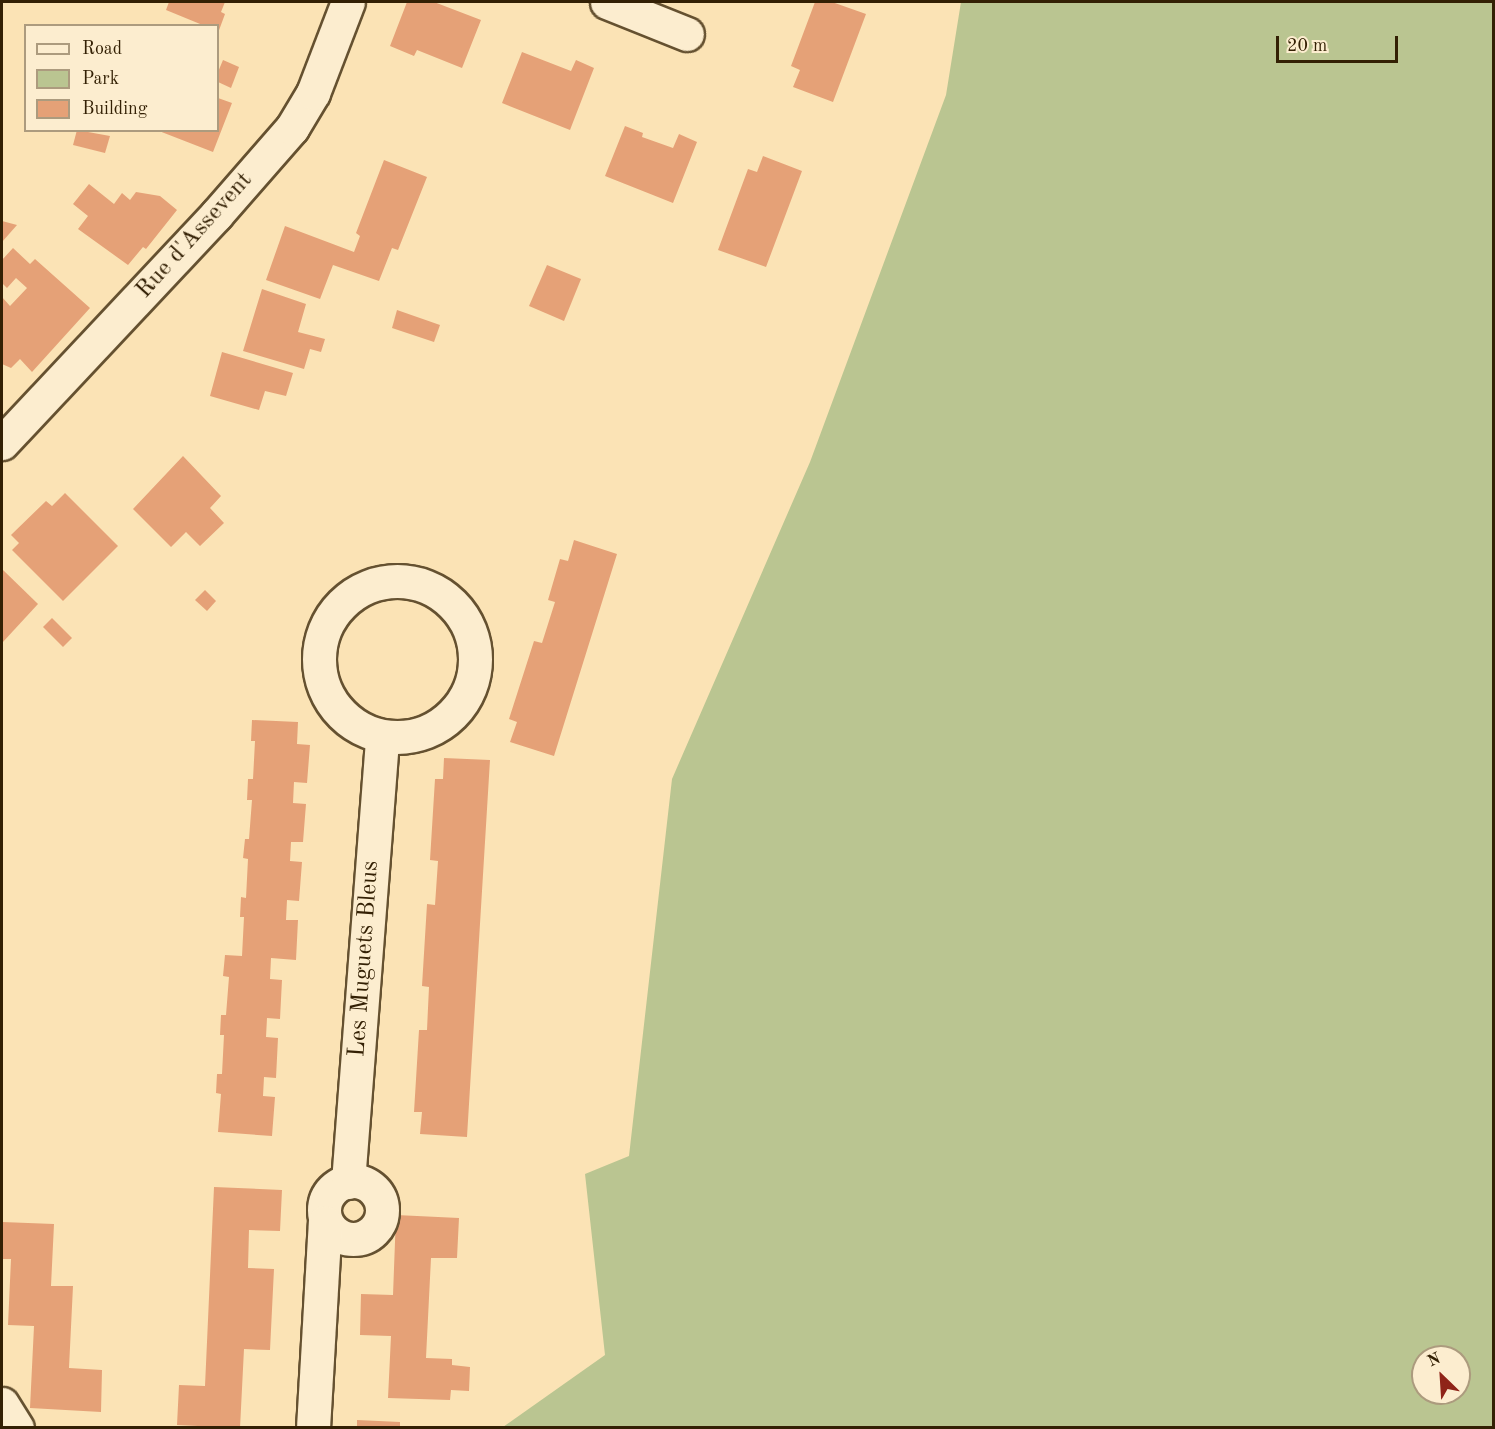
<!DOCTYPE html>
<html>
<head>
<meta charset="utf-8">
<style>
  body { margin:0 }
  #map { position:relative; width:1495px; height:1429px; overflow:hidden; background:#fbe3b5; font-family:"Old Standard TT",serif }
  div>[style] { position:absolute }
  .green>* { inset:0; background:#bac591 }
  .building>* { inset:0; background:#e5a177 }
  .roads { filter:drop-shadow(2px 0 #655130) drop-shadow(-2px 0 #655130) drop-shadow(0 2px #655130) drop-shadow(0 -2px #655130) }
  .minor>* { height:33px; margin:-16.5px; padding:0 16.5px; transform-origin:16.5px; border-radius:16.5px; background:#fcedcf }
  .minor>.ring { margin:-16.5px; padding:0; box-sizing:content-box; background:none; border:33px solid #fcedcf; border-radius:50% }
  .tertiary>* { height:33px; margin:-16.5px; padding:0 16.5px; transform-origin:16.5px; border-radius:16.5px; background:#fcedcf }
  span { translate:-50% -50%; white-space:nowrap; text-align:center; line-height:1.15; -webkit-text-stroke:5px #fcedcf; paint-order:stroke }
  .street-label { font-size:24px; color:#332004 }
  .frame { position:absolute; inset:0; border:3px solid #332004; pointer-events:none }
  .legend { position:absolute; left:24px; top:24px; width:195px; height:108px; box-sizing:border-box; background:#fcedcf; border:2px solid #ac9b7e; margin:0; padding:8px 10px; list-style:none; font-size:18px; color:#332004 }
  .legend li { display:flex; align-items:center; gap:12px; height:30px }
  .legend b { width:30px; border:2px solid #ac9b7e }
  .north { position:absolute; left:1411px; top:1345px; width:60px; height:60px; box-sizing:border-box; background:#fcedcf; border:2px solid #ac9b7e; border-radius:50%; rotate:335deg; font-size:16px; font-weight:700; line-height:24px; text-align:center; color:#332004 }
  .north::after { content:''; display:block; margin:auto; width:21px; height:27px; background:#8f2418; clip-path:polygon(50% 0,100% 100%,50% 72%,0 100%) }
  .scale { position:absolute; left:1276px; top:36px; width:122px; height:27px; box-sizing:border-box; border:3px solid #332004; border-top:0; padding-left:8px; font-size:18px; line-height:21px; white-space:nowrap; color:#332004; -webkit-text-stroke:4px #fcedcf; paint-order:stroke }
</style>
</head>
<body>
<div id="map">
  <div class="green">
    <div style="clip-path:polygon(evenodd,961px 2px,1493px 2px,1493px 1427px,503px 1427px,605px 1355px,585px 1174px,629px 1156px,672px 779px,810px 462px,946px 95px,961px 2px,1423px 1357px,1459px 1357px,1459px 1393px,1423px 1393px,1423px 1357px)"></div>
  </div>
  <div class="building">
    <div style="clip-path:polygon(169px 2px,225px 2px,221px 12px,225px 14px,218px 33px,218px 26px,205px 26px,166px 10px)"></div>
    <div style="clip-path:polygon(407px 2px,434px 2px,481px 20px,462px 68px,417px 50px,414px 56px,390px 46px)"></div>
    <div style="clip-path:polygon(815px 2px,832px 2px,866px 14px,833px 102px,793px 87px,800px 70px,791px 66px)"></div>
    <div style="clip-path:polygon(522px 52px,571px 71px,576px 60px,594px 68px,570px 130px,502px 103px)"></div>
    <div style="clip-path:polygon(223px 60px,239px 67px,231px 88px,218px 82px,218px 72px)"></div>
    <div style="clip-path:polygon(218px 98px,232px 103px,213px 152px,159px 131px,218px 130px)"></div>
    <div style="clip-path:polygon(625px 126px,643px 133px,642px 137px,673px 148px,679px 134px,697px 142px,673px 203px,605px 176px)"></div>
    <div style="clip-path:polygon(77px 130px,110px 136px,105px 153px,73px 145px)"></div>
    <div style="clip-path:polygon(763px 156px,802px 171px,766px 267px,718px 250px,748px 169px,757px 172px)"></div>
    <div style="clip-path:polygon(384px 160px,427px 177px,398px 250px,392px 248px,379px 281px,333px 265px,320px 299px,266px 280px,285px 226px,354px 252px,360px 236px,356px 233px)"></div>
    <div style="clip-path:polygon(89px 184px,114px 204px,122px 193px,130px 200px,136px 192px,160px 196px,177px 210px,146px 249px,143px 247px,128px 265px,78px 229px,88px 216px,73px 204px)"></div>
    <div style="clip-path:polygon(2px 221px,17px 225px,2px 242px)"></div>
    <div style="clip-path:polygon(13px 248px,30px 264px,35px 259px,90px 308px,32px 372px,20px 359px,11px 368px,2px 364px,2px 297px,10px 306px,27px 288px,16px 278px,7px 288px,2px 283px,2px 260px)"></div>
    <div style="clip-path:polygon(547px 265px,581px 279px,564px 321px,529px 306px)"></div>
    <div style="clip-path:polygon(262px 289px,306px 304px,298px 332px,325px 339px,321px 352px,310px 349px,304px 369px,243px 351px)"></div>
    <div style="clip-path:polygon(397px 310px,440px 325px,434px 342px,392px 328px)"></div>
    <div style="clip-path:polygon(222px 352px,293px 373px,286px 396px,265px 391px,259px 410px,210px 396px)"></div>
    <div style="clip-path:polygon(183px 456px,221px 496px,210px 508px,224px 523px,200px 546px,186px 532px,171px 547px,133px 509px)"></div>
    <div style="clip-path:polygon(65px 493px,118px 546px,63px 601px,12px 550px,19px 543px,11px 535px,46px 501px,52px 506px)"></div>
    <div style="clip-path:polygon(574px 540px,617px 554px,554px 756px,510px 742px,517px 722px,509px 719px,534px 641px,542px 643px,555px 602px,548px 600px,560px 559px,568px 561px)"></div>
    <div style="clip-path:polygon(2px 569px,38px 604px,2px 643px)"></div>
    <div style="clip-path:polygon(205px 590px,216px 601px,207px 611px,195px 600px)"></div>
    <div style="clip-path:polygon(52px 618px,72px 638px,63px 647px,43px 627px)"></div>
    <div style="clip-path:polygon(252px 720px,298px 722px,297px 744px,310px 745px,307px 783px,294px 782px,293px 803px,306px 804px,303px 842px,291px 842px,290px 861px,302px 862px,299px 901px,287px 900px,286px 920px,298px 920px,296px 960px,271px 958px,270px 979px,282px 980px,280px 1019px,267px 1018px,266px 1037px,278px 1038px,276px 1078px,264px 1077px,263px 1096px,275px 1097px,272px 1136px,218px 1132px,221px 1094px,216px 1093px,217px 1074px,222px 1074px,224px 1035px,220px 1035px,221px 1015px,226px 1015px,229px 977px,223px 976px,225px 955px,242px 956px,244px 917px,240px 917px,241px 897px,246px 898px,248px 859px,243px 858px,245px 839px,249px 839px,252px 800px,247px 800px,248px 779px,253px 779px,255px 741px,251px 741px)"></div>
    <div style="clip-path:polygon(444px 758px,490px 760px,467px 1137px,420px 1134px,422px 1112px,414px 1112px,419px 1030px,427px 1030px,428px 1008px,429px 987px,422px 986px,427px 904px,435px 905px,438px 861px,430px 860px,435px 779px,443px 779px)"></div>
    <div style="clip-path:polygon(214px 1187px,282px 1190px,280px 1231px,249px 1230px,248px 1268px,274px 1269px,270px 1350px,244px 1349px,240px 1428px,177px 1425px,179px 1385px,205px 1386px)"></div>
    <div style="clip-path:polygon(396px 1215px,459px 1218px,457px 1258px,431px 1258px,426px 1358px,452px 1359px,452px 1365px,470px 1367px,469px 1391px,451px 1390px,450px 1400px,388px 1398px,391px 1336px,360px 1335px,361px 1294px,393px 1295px)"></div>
    <div style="clip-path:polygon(2px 1222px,54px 1224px,51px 1286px,73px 1286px,69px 1368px,102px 1370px,101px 1412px,30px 1408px,34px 1326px,8px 1325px,11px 1259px,2px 1259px)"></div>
    <div style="clip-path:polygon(357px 1420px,400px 1422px,400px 1428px,357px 1428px)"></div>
  </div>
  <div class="roads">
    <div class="minor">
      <div style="left:607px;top:2px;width:86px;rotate:21.8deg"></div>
      <div class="ring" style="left:319px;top:581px;width:123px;height:123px"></div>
      <div class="ring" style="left:324px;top:1181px;width:25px;height:25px"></div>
      <div style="left:348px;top:1182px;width:446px;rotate:-85.6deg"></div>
      <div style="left:2px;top:1404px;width:28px;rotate:58deg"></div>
      <div style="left:313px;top:1428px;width:206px;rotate:-86.7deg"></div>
    </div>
    <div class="tertiary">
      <div style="left:2px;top:443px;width:313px;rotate:-46.8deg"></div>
      <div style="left:216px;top:215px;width:116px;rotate:-48.9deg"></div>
      <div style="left:292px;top:128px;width:41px;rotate:-59deg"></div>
      <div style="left:313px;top:93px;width:97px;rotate:-69deg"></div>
    </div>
  </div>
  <div class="street-label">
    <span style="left:195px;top:236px;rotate:-48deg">Rue d'Assevent</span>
    <span style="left:365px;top:959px;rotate:-86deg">Les Muguets Bleus</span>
  </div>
  <div class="frame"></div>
  <ul class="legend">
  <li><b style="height:8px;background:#fcedcf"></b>Road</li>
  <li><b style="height:16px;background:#bac591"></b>Park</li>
  <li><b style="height:16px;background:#e5a177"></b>Building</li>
  </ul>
  <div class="north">N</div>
  <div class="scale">20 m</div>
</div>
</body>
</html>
